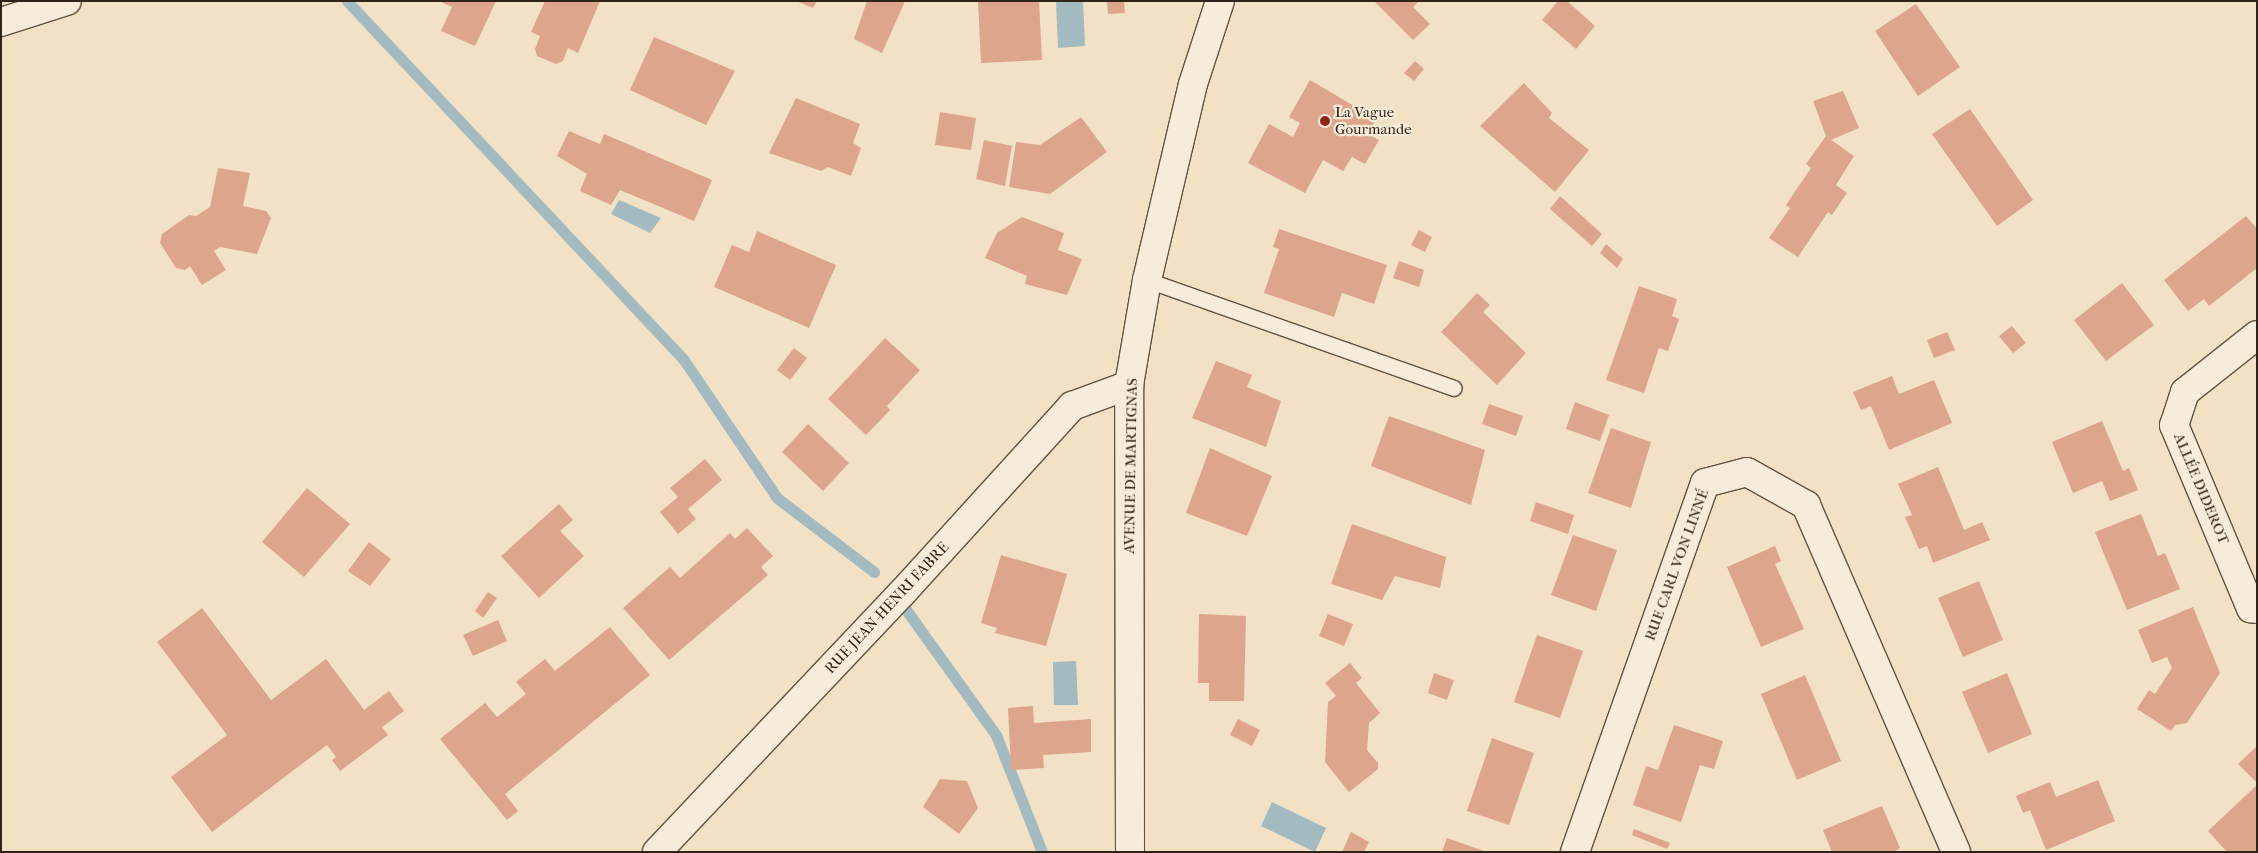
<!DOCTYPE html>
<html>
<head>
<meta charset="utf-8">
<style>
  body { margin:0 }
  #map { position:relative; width:2258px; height:853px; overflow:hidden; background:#f2e1c4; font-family:"IM FELL French Canon",serif }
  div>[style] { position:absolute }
  .water>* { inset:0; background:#a2bac0 }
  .stream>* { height:11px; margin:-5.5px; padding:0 5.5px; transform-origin:5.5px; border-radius:5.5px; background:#a2bac0 }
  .building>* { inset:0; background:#dea58d }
  .roads { filter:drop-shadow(1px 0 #605343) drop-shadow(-1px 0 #605343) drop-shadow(0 1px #605343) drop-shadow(0 -1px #605343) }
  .lane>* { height:15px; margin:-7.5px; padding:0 7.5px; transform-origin:7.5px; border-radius:7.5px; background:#f7ecd9 }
  .street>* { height:28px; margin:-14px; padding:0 14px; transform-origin:14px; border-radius:14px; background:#f7ecd9 }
  .secondary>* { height:28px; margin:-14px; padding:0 14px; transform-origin:14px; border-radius:14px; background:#f7ecd9 }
  .dots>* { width:14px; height:14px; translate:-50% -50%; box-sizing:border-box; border:2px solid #f7ecd9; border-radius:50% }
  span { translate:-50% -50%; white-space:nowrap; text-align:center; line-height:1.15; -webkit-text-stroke:4.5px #f7ecd9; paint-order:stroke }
  .poi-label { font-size:15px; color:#302418 }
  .left { translate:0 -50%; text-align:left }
  .street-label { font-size:15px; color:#302418 }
  .frame { position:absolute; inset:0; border:2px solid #302418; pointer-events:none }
</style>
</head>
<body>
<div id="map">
  <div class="water">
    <div style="clip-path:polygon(1056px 1px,1083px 1px,1085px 46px,1058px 48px)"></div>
    <div style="clip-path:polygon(619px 200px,661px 218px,650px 233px,611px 214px)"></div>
    <div style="clip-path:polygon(1076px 661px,1078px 705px,1054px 705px,1053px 662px)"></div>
    <div style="clip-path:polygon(1272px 802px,1326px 828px,1315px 852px,1261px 826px)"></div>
  </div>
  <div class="stream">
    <div style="left:347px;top:1px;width:492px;rotate:46.8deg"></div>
    <div style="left:684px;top:360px;width:166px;rotate:56deg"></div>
    <div style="left:777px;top:498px;width:122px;rotate:37.3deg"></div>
    <div style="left:904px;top:607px;width:158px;rotate:54.3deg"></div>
    <div style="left:996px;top:735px;width:126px;rotate:68.5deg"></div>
  </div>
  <div class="building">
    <div style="clip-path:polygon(439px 1px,496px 1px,475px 46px,441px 31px,452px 7px)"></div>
    <div style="clip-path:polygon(545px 1px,600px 1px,578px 53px,568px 48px,563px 61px,556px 64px,537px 56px,535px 49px,540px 36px,531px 32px)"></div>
    <div style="clip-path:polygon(796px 1px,817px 1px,813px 8px)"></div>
    <div style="clip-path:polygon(867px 1px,905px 1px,882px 53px,854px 39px)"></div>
    <div style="clip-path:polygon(978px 1px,1039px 1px,1042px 60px,981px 63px)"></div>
    <div style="clip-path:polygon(1107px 1px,1124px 1px,1125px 13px,1108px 14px)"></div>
    <div style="clip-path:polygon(1374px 1px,1419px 1px,1413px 7px,1430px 24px,1413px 40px)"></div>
    <div style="clip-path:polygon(1558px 1px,1567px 1px,1595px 26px,1576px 49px,1542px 20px)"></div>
    <div style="clip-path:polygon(1916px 4px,1960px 67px,1918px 96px,1875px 31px)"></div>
    <div style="clip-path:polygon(654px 37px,735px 71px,706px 125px,630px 90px)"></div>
    <div style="clip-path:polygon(1415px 61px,1424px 69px,1414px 81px,1404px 73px)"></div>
    <div style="clip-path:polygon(1310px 80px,1376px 119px,1368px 134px,1379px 140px,1365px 164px,1352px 157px,1343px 171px,1323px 160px,1305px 193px,1248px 163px,1269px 124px,1293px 137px,1300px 123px,1289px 117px)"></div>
    <div style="clip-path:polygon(1524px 83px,1552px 113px,1549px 118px,1589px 150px,1555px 192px,1480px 126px)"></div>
    <div style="clip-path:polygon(1843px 91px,1859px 128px,1831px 140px,1854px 156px,1836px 185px,1847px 193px,1832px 215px,1828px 212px,1798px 257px,1769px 238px,1790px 208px,1786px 205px,1811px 168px,1806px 164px,1826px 136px,1813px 101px)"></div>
    <div style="clip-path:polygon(796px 98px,860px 124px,853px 143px,861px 148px,851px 176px,828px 167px,821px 171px,769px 153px)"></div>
    <div style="clip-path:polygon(1970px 109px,2033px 200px,1997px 226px,1932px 134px)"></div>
    <div style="clip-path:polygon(940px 112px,976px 118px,971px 150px,935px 145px)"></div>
    <div style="clip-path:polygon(1081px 117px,1107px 152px,1050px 194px,1009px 187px,1016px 142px,1040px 145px)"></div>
    <div style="clip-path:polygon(569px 131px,600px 144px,604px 134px,712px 180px,694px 221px,620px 190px,611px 205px,580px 191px,587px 174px,557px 156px)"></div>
    <div style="clip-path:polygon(984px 140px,1012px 146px,1005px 186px,976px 179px)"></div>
    <div style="clip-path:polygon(218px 168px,250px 173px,243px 206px,266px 211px,271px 218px,257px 254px,220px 247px,214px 251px,226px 270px,202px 285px,190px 266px,185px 270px,176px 268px,160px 243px,162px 234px,189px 215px,196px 216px,210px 207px)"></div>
    <div style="clip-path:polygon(1560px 196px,1602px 234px,1592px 246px,1550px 209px)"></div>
    <div style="clip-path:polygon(2246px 216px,2257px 229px,2257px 268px,2209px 306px,2204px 299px,2188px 311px,2164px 280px)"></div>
    <div style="clip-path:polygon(1022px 217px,1064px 233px,1058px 250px,1082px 259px,1067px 295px,1025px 284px,1027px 276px,985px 258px,997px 233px)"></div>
    <div style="clip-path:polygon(1279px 229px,1387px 265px,1374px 304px,1342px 293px,1334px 317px,1264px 293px,1279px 249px,1273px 247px)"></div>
    <div style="clip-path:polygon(1419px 230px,1432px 237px,1425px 252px,1411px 245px)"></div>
    <div style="clip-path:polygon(757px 231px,836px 265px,809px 328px,714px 287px,732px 245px,749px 252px)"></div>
    <div style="clip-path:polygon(1606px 244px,1623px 259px,1617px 268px,1600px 253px)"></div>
    <div style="clip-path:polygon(1399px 261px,1424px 270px,1419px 287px,1393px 278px)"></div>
    <div style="clip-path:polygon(2122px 283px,2154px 325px,2106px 361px,2074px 320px)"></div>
    <div style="clip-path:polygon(1639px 286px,1677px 299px,1672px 316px,1679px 319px,1668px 351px,1659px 348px,1644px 393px,1606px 380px)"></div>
    <div style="clip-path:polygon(1477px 293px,1490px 305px,1483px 312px,1526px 353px,1497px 385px,1441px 332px)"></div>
    <div style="clip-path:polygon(2012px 326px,2026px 343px,2013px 353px,1999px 336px)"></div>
    <div style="clip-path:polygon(1947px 332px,1955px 350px,1934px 358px,1927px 340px)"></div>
    <div style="clip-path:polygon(885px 338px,920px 370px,887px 406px,890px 410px,866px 435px,828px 399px)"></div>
    <div style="clip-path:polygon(794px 348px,807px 358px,790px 380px,777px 370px)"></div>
    <div style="clip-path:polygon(1216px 361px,1252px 375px,1247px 387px,1281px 401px,1266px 447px,1192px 418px)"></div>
    <div style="clip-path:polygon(1892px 376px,1899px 394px,1934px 380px,1952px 423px,1889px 450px,1871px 406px,1861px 410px,1853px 392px)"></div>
    <div style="clip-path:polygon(1575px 402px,1609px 415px,1600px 441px,1566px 429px)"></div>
    <div style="clip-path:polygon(1489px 404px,1523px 416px,1516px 436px,1482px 424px)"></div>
    <div style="clip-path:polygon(1389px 416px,1485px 450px,1471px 505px,1371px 466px)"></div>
    <div style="clip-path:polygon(2102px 421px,2123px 471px,2129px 468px,2138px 490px,2110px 501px,2102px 481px,2073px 493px,2052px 442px)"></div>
    <div style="clip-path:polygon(808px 424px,849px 463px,823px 491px,782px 452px)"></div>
    <div style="clip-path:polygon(1611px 428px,1651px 442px,1631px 508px,1588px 493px)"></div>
    <div style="clip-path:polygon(1210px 448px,1272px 476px,1247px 536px,1186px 513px)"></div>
    <div style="clip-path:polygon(705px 459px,722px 480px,688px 509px,696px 519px,678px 534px,660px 512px,678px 497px,670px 488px)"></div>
    <div style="clip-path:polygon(1938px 467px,1964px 530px,1982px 522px,1990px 540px,1933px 563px,1927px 546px,1919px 549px,1905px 517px,1912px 515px,1898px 484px)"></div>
    <div style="clip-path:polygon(307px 488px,350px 524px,304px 577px,262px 542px)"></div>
    <div style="clip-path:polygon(1536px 502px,1574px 515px,1568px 534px,1530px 521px)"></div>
    <div style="clip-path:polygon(559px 504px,573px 520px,560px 531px,584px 556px,539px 598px,501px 556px)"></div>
    <div style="clip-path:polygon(2141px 514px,2158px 556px,2165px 553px,2180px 589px,2127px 610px,2095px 532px)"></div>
    <div style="clip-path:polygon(1352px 524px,1446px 557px,1440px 588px,1395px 576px,1382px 600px,1331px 584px)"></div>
    <div style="clip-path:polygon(747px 528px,773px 556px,761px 567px,768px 575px,669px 660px,623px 608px,670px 567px,680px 578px,730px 533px,735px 539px)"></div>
    <div style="clip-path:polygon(1573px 535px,1617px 550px,1596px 611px,1551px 595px)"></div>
    <div style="clip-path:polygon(369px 542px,391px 559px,370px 586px,348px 571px)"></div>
    <div style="clip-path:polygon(1775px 546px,1781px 561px,1775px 564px,1804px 629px,1761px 647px,1727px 567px)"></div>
    <div style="clip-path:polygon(1001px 555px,1067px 574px,1046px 646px,995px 633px,997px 628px,981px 623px)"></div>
    <div style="clip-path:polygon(1979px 581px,2003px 640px,1963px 657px,1938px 598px)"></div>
    <div style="clip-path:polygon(488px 592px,497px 598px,483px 618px,475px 611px)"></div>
    <div style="clip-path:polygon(2193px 607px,2220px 673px,2187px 723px,2175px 725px,2171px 731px,2137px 709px,2149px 690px,2155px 694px,2172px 668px,2167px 657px,2152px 663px,2138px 630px)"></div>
    <div style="clip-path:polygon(202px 608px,271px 700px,326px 659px,364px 710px,389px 691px,404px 711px,382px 727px,388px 735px,340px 771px,332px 760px,336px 757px,327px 745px,212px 832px,171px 777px,227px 735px,157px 642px)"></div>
    <div style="clip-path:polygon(1199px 614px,1246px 616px,1244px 701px,1209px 701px,1209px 683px,1198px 683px)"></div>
    <div style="clip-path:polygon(1328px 614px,1353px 624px,1344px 646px,1319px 636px)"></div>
    <div style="clip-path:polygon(498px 620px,507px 641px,473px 656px,463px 635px)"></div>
    <div style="clip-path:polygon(610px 627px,650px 675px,505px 794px,518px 811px,507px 820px,440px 739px,485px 703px,497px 717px,526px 694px,516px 682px,545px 659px,555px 671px)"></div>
    <div style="clip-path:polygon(1537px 635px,1583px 651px,1560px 718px,1514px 702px)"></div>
    <div style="clip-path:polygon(1350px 663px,1362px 678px,1356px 683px,1380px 713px,1369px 723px,1367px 750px,1378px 763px,1378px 769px,1349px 792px,1325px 762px,1328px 702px,1336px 696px,1325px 683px)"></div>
    <div style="clip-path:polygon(1434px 673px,1454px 680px,1447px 700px,1428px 693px)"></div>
    <div style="clip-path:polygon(2007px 673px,2032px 734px,1988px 753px,1962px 692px)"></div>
    <div style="clip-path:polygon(1805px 675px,1841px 761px,1797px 780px,1761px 694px)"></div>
    <div style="clip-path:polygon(1033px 706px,1034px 723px,1091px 719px,1091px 752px,1043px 755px,1044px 768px,1011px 770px,1008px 708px)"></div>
    <div style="clip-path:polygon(1238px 719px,1260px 730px,1252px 746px,1230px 735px)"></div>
    <div style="clip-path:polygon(1674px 725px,1723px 741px,1714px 769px,1700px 765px,1681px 822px,1633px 805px,1646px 766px,1658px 770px)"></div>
    <div style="clip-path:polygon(1492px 738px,1534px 753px,1509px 825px,1467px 811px)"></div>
    <div style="clip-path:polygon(2257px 746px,2257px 783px,2238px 764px)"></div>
    <div style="clip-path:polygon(940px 779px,967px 781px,978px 808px,959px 834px,923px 807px)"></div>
    <div style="clip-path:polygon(2098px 780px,2115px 821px,2046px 850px,2030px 810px,2023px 813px,2016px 796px,2050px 782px,2056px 797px)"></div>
    <div style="clip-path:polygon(2257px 785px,2257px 852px,2227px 852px,2208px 831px)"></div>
    <div style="clip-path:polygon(1882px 806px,1900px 848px,1894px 852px,1832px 852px,1823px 830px)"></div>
    <div style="clip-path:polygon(1634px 829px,1670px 843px,1667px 849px,1632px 835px)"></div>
    <div style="clip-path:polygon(1351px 832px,1369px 842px,1364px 852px,1342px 852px)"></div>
    <div style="clip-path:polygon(1447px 838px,1484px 851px,1484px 852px,1442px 852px)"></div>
  </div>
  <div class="roads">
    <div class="lane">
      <div style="left:1147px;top:280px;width:325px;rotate:19.4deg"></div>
    </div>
    <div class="street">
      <div style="left:1px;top:22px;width:69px;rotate:-17.7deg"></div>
      <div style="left:2257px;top:335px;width:92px;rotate:141.6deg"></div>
      <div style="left:2185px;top:392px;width:35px;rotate:108deg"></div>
      <div style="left:2174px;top:425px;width:199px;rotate:67.2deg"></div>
      <div style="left:2251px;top:608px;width:6px;rotate:9deg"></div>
      <div style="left:657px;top:852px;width:357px;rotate:-46.6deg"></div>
      <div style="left:902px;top:593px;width:253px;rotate:-47.7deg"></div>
      <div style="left:1072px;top:406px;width:61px;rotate:-20.2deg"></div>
      <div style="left:1575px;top:852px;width:391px;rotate:-70.6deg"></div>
      <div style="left:1705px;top:483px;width:43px;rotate:-14.7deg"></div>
      <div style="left:1747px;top:472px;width:68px;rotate:29.2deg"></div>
      <div style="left:1806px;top:505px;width:378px;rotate:66.6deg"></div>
    </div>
    <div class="secondary">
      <div style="left:1130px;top:852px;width:467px;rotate:-90.1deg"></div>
      <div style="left:1129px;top:385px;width:107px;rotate:-80.3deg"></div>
      <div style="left:1147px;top:280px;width:201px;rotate:-76.8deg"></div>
      <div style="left:1193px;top:84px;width:87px;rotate:-72deg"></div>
    </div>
  </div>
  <div class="dots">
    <div style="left:1325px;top:121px;background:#8f2418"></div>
  </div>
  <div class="poi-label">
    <span class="left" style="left:1335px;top:121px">La Vague<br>Gourmande</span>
  </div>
  <div class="street-label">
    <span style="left:1131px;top:466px;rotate:-89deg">AVENUE DE MARTIGNAS</span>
    <span style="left:2201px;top:489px;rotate:67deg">ALLÉE DIDEROT</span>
    <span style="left:1677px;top:565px;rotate:-70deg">RUE CARL VON LINNÉ</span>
    <span style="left:887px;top:608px;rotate:-47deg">RUE JEAN-HENRI FABRE</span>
  </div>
  <div class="frame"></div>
</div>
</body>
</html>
